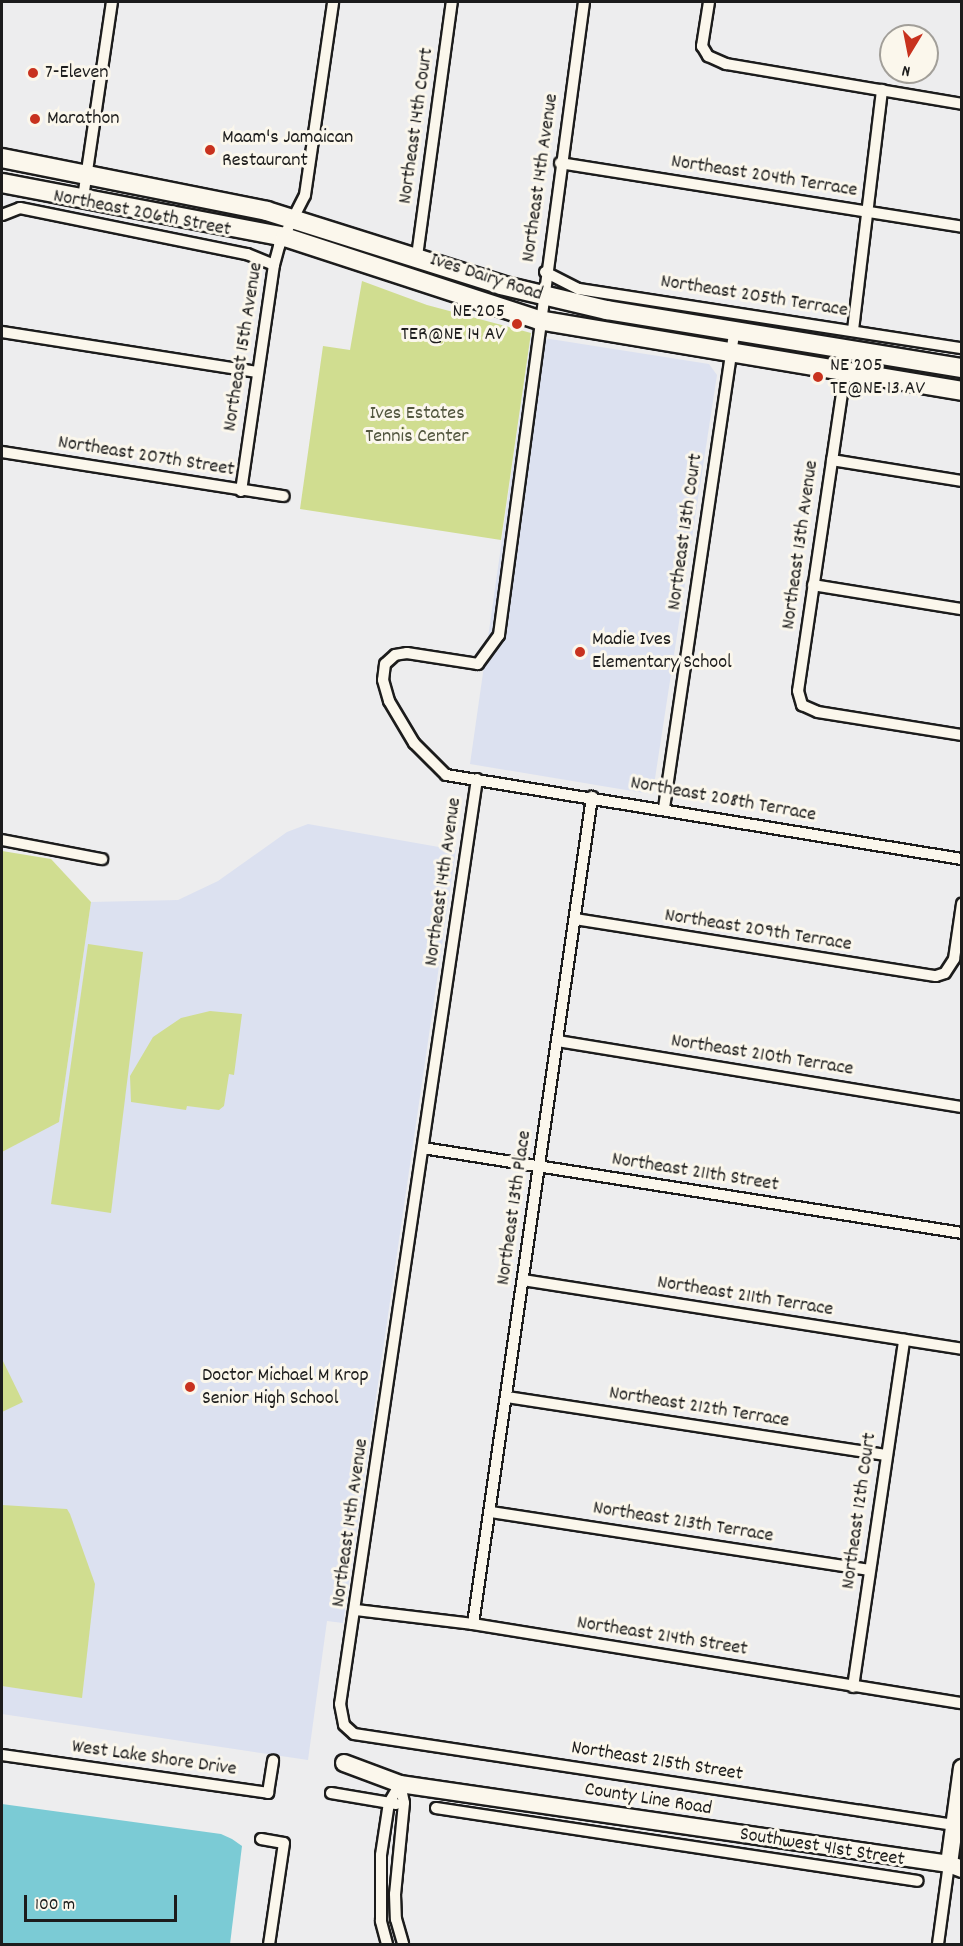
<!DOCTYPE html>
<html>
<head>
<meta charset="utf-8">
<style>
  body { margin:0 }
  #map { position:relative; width:963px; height:1946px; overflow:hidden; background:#ededee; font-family:Dekko,sans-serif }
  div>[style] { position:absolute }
  .built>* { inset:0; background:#dce1f0 }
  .green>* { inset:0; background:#d0dd90 }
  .water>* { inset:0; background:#7bcbd5 }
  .roads { filter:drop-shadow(2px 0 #1c1c1c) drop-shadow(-2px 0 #1c1c1c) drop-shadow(0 2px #1c1c1c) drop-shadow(0 -2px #1c1c1c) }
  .street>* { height:10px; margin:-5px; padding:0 5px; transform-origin:5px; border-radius:5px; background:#fbf7ec }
  .secondary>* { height:16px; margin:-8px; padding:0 8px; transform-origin:8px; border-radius:8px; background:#fbf7ec }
  .primary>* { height:18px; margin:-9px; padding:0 9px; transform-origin:9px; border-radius:9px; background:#fbf7ec }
  .dots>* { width:16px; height:16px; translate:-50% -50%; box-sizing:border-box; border:3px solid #fbf7ec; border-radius:50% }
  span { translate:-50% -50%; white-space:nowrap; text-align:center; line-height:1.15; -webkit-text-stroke:6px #fbf7ec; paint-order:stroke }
  .poi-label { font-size:20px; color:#1c1c1c }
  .left { translate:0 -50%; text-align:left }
  .right { translate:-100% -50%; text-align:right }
  .street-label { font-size:20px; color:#1c1c1c }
  .park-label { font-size:20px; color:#52563f }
  .frame { position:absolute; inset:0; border:3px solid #1c1c1c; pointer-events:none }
  .north { position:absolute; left:879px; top:24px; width:60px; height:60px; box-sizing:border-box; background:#fbf7ec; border:2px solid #a29f99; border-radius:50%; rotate:190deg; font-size:16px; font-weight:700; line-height:24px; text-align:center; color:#1c1c1c }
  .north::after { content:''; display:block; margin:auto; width:21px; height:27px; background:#c8321e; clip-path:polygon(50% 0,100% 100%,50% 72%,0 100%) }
  .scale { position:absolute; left:24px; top:1895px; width:153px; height:27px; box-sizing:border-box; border:3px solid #1c1c1c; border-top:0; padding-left:8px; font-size:18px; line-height:21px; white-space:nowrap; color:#1c1c1c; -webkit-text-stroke:4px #fbf7ec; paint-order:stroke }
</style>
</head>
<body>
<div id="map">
  <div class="built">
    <div style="clip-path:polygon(531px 336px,709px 364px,717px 375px,654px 785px,644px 793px,470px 764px)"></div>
    <div style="clip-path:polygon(308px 824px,456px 850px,343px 1623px,327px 1621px,308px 1760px,2px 1714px,2px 1152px,59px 1121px,91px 902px,178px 900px,218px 881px,287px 832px)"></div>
  </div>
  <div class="green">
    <div style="clip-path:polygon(362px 281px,427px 305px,531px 333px,501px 540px,300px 509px,323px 346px,350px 350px)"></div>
    <div style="clip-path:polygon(2px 851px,51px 859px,91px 902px,59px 1122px,2px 1152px)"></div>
    <div style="clip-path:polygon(88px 944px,143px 952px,111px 1213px,51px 1204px)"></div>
    <div style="clip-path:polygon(210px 1011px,242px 1014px,234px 1075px,229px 1074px,224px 1106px,219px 1110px,187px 1106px,186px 1110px,131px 1102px,130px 1076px,153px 1037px,181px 1018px)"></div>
    <div style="clip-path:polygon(2px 1359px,23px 1402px,2px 1412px)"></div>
    <div style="clip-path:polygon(2px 1505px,67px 1509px,70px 1514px,95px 1584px,82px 1698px,2px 1686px)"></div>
  </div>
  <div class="water">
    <div style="clip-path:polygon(2px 1804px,221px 1834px,232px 1839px,242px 1846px,230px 1944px,2px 1944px)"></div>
  </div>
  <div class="roads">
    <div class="street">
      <div style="left:584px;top:2px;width:639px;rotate:97.65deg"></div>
      <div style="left:499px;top:635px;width:36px;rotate:126deg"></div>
      <div style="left:478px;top:664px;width:72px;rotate:-171.2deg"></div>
      <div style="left:407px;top:653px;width:12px;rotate:171deg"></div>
      <div style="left:395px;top:655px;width:13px;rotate:138deg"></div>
      <div style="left:385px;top:664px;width:16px;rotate:97deg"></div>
      <div style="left:383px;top:680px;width:22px;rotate:74deg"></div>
      <div style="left:389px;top:701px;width:49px;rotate:59.2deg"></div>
      <div style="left:414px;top:743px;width:45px;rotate:45deg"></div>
      <div style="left:446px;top:775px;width:523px;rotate:9.25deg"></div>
      <div style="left:709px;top:2px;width:45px;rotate:99deg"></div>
      <div style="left:702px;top:46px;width:12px;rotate:59deg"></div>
      <div style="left:708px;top:56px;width:20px;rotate:24deg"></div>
      <div style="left:726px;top:64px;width:239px;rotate:9.6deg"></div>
      <div style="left:560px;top:163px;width:407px;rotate:9deg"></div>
      <div style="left:83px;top:198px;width:198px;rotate:-81.6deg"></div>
      <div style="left:2px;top:215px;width:19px;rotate:-21deg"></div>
      <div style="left:20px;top:208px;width:232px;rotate:11.5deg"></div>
      <div style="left:247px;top:254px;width:29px;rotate:22deg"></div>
      <div style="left:417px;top:256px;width:256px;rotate:-82.2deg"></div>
      <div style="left:545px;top:272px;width:38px;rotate:27deg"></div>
      <div style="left:579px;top:289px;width:388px;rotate:8.8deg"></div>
      <div style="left:853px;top:330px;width:242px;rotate:-83.1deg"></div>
      <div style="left:2px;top:332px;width:258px;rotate:8.9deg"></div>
      <div style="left:845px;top:373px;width:321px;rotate:98.4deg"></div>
      <div style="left:798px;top:691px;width:15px;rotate:74deg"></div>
      <div style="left:802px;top:705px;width:17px;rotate:24deg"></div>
      <div style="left:818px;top:712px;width:146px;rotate:9.1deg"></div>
      <div style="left:2px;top:452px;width:285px;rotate:8.9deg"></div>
      <div style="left:832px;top:460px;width:132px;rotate:9.2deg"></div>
      <div style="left:241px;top:491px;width:228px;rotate:-81.7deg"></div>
      <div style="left:274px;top:265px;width:20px;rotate:-75deg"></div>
      <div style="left:279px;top:246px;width:57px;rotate:-63deg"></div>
      <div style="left:305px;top:195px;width:195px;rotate:-81.7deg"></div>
      <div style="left:813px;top:585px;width:151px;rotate:9.2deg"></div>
      <div style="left:477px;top:779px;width:935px;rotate:98.42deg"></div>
      <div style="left:340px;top:1704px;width:21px;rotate:79deg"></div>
      <div style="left:344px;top:1725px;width:13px;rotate:42deg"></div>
      <div style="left:354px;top:1734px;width:607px;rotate:8.62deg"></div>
      <div style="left:664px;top:808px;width:481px;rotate:-81.6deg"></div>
      <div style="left:2px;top:840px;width:102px;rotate:10.8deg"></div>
      <div style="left:575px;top:919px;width:365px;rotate:9deg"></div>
      <div style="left:936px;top:976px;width:9px;rotate:-18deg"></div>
      <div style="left:945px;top:973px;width:17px;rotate:-57deg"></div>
      <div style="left:954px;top:959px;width:56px;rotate:-81.7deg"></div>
      <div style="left:558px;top:1041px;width:409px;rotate:9.3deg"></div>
      <div style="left:423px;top:1148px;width:546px;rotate:8.96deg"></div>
      <div style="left:523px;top:1280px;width:444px;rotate:8.9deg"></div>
      <div style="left:507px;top:1397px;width:383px;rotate:8.7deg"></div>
      <div style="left:491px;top:1512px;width:383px;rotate:8.7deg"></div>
      <div style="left:356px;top:1610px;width:118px;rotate:6.8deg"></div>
      <div style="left:473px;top:1624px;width:495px;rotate:9.2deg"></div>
      <div style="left:473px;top:1624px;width:836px;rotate:-81.81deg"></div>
      <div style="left:853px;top:1687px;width:351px;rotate:-81.6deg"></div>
      <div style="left:2px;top:1755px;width:269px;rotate:8.1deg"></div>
      <div style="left:268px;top:1793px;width:33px;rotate:-81deg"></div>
      <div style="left:400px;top:1784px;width:19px;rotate:78deg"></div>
      <div style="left:404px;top:1803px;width:91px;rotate:95.6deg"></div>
      <div style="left:395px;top:1894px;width:25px;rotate:88deg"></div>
      <div style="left:396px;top:1919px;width:26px;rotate:74deg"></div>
      <div style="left:331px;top:1793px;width:66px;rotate:9.6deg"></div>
      <div style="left:436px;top:1808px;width:487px;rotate:8.6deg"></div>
      <div style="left:261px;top:1839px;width:23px;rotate:10deg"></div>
      <div style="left:284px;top:1843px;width:102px;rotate:98.4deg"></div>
      <div style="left:387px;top:1944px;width:24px;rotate:-105deg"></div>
      <div style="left:381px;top:1921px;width:66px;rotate:-90deg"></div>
      <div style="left:381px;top:1855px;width:53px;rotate:-81.3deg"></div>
      <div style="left:389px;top:1803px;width:22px;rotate:-60deg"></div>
      <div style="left:938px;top:1944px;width:81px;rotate:-82.2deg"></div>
    </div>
    <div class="secondary">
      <div style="left:344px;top:1763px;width:60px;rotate:20.6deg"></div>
      <div style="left:400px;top:1784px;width:555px;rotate:8.29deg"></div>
      <div style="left:949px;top:1864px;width:14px;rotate:21deg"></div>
      <div style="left:949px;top:1864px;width:97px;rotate:-82.3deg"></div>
    </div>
    <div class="primary">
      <div style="left:2px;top:158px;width:270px;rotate:11.3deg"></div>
      <div style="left:267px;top:211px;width:245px;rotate:17.5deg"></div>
      <div style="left:501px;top:285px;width:109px;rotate:13.3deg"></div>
      <div style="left:607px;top:310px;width:360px;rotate:9.3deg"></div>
      <div style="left:2px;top:183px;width:288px;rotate:10.8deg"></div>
      <div style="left:285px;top:237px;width:267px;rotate:18.1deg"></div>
      <div style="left:539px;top:320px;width:429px;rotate:9.5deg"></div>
    </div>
  </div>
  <div class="dots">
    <div style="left:33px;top:73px;background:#c8321e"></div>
    <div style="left:35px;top:119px;background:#c8321e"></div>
    <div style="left:210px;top:150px;background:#c8321e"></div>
    <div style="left:517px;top:324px;background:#c8321e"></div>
    <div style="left:818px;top:377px;background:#c8321e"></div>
    <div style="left:580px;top:652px;background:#c8321e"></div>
    <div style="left:190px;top:1387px;background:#c8321e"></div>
  </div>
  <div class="poi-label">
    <span class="left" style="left:45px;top:73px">7-Eleven</span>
    <span class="left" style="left:47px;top:119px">Marathon</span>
    <span class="left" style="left:222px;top:150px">Maam's Jamaican<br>Restaurant</span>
    <span class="right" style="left:505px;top:324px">NE 205<br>TER@NE 14 AV</span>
    <span class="left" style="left:830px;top:378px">NE 205<br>TE@NE 13 AV</span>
    <span class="left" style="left:592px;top:652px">Madie Ives<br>Elementary School</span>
    <span class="left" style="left:202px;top:1388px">Doctor Michael M Krop<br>Senior High School</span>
  </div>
  <div class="street-label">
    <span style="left:417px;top:126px;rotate:-82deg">Northeast 14th Court</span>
    <span style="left:764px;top:177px;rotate:9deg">Northeast 204th Terrace</span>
    <span style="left:541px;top:178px;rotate:-82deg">Northeast 14th Avenue</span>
    <span style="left:142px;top:214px;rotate:11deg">Northeast 206th Street</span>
    <span style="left:486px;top:278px;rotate:18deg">Ives Dairy Road</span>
    <span style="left:754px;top:297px;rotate:9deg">Northeast 205th Terrace</span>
    <span style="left:244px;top:347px;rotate:-81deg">Northeast 15th Avenue</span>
    <span style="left:146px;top:457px;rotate:9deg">Northeast 207th Street</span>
    <span style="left:686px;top:532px;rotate:-82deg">Northeast 13th Court</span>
    <span style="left:801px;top:545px;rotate:-82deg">Northeast 13th Avenue</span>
    <span style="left:723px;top:800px;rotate:10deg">Northeast 208th Terrace</span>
    <span style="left:444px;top:882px;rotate:-82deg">Northeast 14th Avenue</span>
    <span style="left:758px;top:931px;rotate:9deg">Northeast 209th Terrace</span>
    <span style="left:762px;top:1056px;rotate:9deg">Northeast 210th Terrace</span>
    <span style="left:695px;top:1173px;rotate:9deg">Northeast 211th Street</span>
    <span style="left:515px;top:1208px;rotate:-82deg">Northeast 13th Place</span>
    <span style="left:745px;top:1297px;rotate:9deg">Northeast 211th Terrace</span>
    <span style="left:699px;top:1408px;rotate:9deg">Northeast 212th Terrace</span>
    <span style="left:860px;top:1511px;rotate:-82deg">Northeast 12th Court</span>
    <span style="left:351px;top:1523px;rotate:-82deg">Northeast 14th Avenue</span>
    <span style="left:683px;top:1523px;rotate:9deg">Northeast 213th Terrace</span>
    <span style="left:662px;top:1637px;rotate:9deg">Northeast 214th Street</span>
    <span style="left:154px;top:1759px;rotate:8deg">West Lake Shore Drive</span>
    <span style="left:657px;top:1762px;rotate:9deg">Northeast 215th Street</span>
    <span style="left:648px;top:1800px;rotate:9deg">County Line Road</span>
    <span style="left:822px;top:1848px;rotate:9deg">Southwest 41st Street</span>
  </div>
  <div class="park-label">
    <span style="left:417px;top:426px">Ives Estates<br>Tennis Center</span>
  </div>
  <div class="frame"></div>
  <div class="north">N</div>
  <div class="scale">100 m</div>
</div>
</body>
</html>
